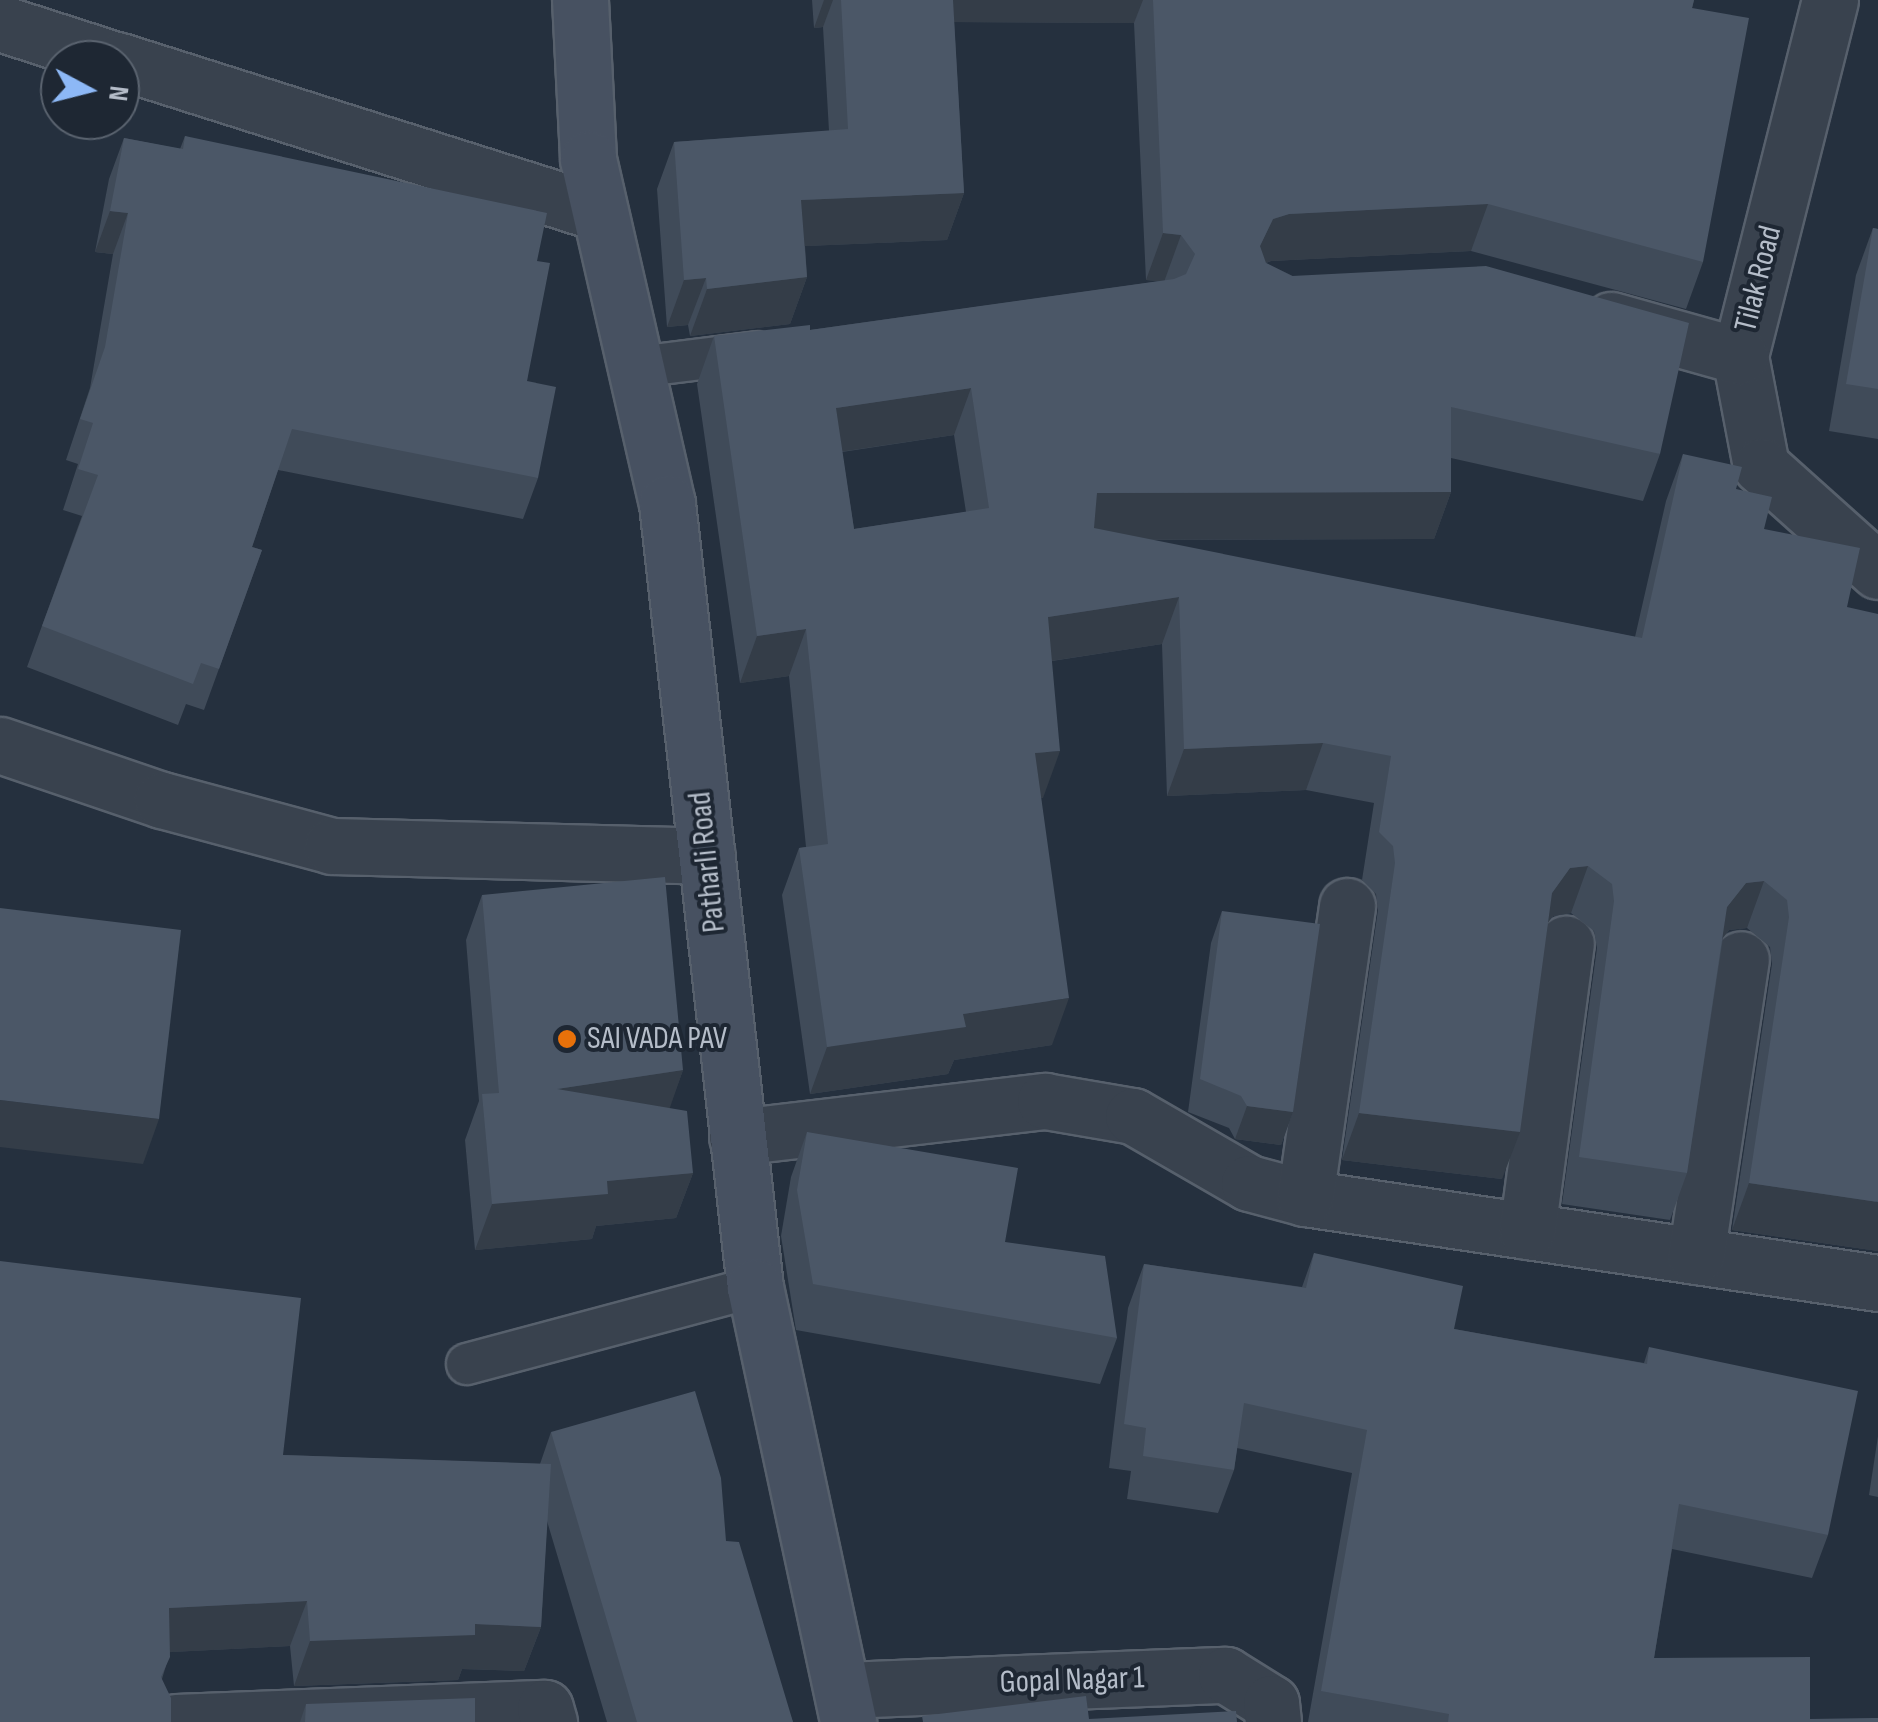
<!DOCTYPE html>
<html>
<head>
<meta charset="utf-8">
<style>
  body { margin:0 }
  #map { position:relative; width:1878px; height:1722px; overflow:hidden; background:#25303e; font-family:"Sofia Sans Condensed",sans-serif }
  div>[style] { position:absolute }
  .roads { filter:drop-shadow(2px 0 #57606c) drop-shadow(-2px 0 #57606c) drop-shadow(0 2px #57606c) drop-shadow(0 -2px #57606c) }
  .lane>* { height:40px; margin:-20px; padding:0 20px; transform-origin:20px; border-radius:20px; background:#39424e }
  .street>* { height:55px; margin:-27.5px; padding:0 27.5px; transform-origin:27.5px; border-radius:27.5px; background:#39424e }
  .secondary>* { height:55px; margin:-27.5px; padding:0 27.5px; transform-origin:27.5px; border-radius:27.5px; background:#475161 }
  .wall>* { inset:0; background:#404b59 }
  .shaded-wall>* { inset:0; background:#343d48 }
  .building>* { inset:0; background:#4b5767 }
  .dots>* { width:28px; height:28px; translate:-50% -50%; box-sizing:border-box; border:5px solid #1e2733; border-radius:50% }
  span { translate:-50% -50%; white-space:nowrap; text-align:center; line-height:1.15; -webkit-text-stroke:8px #1e2733; paint-order:stroke }
  .street-label { font-size:32px; color:#b5bdc9 }
  .poi-label { font-size:32px; color:#b5bdc9 }
  .left { translate:0 -50%; text-align:left }
  .north { position:absolute; left:40px; top:40px; width:100px; height:100px; box-sizing:border-box; background:#1e2733; border:2px solid #5a636f; border-radius:50%; rotate:97deg; font-size:28px; font-weight:700; line-height:40px; text-align:center; color:#b5bdc9 }
  .north::after { content:''; display:block; margin:auto; width:35px; height:45px; background:#8db8f6; clip-path:polygon(50% 0,100% 100%,50% 72%,0 100%) }
</style>
</head>
<body>
<div id="map">
  <div class="roads">
    <div class="lane">
      <div style="left:637px;top:367px;width:121px;rotate:-7.1deg"></div>
      <div style="left:467px;top:1364px;width:298px;rotate:-15deg"></div>
    </div>
    <div class="street">
      <div style="left:1830px;top:0;width:367px;rotate:104.2deg"></div>
      <div style="left:1740px;top:356px;width:112px;rotate:79.2deg"></div>
      <div style="left:1761px;top:466px;width:157px;rotate:41.9deg"></div>
      <div style="left:0;top:23px;width:121px;rotate:17.8deg"></div>
      <div style="left:120px;top:61px;width:503px;rotate:17.57deg"></div>
      <div style="left:1611px;top:320px;width:134px;rotate:15.6deg"></div>
      <div style="left:0;top:745px;width:171px;rotate:18.8deg"></div>
      <div style="left:162px;top:800px;width:176px;rotate:15.1deg"></div>
      <div style="left:332px;top:846px;width:375px;rotate:1.5deg"></div>
      <div style="left:737px;top:1137px;width:310px;rotate:-6.7deg"></div>
      <div style="left:1045px;top:1101px;width:89px;rotate:9.7deg"></div>
      <div style="left:1133px;top:1116px;width:134px;rotate:30deg"></div>
      <div style="left:1249px;top:1183px;width:58px;rotate:15deg"></div>
      <div style="left:1305px;top:1198px;width:579px;rotate:8.44deg"></div>
      <div style="left:1305px;top:1198px;width:295px;rotate:-81.8deg"></div>
      <div style="left:1527px;top:1231px;width:290px;rotate:-82.3deg"></div>
      <div style="left:1696px;top:1256px;width:300px;rotate:-81.4deg"></div>
      <div style="left:845px;top:1690px;width:381px;rotate:-2.3deg"></div>
      <div style="left:1226px;top:1675px;width:53px;rotate:31.9deg"></div>
      <div style="left:1271px;top:1703px;width:19px;rotate:84deg"></div>
      <div style="left:176px;top:1722px;width:369px;rotate:-2.2deg"></div>
      <div style="left:545px;top:1708px;width:15px;rotate:74deg"></div>
    </div>
    <div class="secondary">
      <div style="left:580px;top:0;width:159px;rotate:87.1deg"></div>
      <div style="left:588px;top:159px;width:353px;rotate:77.1deg"></div>
      <div style="left:667px;top:503px;width:789px;rotate:83.6deg"></div>
      <div style="left:755px;top:1287px;width:445px;rotate:77.9deg"></div>
    </div>
  </div>
  <div class="wall">
    <div style="clip-path:polygon(evenodd,812px 0,1694px 0,1692px 8px,1703px 262px,1686px 309px,1471px 251px,1271px 261px,1266px 263px,1660px 454px,1643px 501px,1451px 458px,1451px 492px,1434px 539px,1150px 540px,1635px 637px,1666px 501px,1683px 454px,1736px 489px,1764px 529px,1847px 607px,1878px 1251px,1732px 1230px,1772px 964px,1770px 947px,1747px 928px,1729px 930px,1723px 938px,1687px 1173px,1670px 1220px,1562px 1204px,1597px 948px,1594px 931px,1571px 913px,1553px 916px,1548px 922px,1502px 1179px,1342px 1160px,1378px 910px,1376px 894px,1362px 880px,1374px 803px,1306px 790px,1167px 796px,1162px 644px,1052px 661px,1043px 798px,1041px 798px,1052px 1045px,954px 1060px,948px 1074px,810px 1094px,782px 895px,799px 848px,806px 847px,789px 676px,740px 683px,697px 384px,714px 336px,810px 330px,1161px 281px,1146px 280px,1134px 23px,954px 22px,964px 193px,947px 240px,805px 246px,807px 277px,790px 324px,690px 336px,688px 325px,667px 327px,657px 189px,674px 142px,829px 131px,823px 27px,814px 28px,812px 0,954px 435px,966px 512px,854px 529px,842px 452px,954px 435px)"></div>
    <div style="clip-path:polygon(185px 136px,537px 261px,527px 381px,538px 478px,523px 519px,278px 470px,252px 547px,262px 550px,204px 710px,186px 704px,178px 725px,27px 667px,82px 516px,63px 510px,78px 464px,66px 460px,90px 388px,113px 254px,95px 252px,109px 179px,124px 138px,180px 149px)"></div>
    <div style="clip-path:polygon(1873px 228px,1878px 229px,1878px 439px,1829px 431px,1856px 275px)"></div>
    <div style="clip-path:polygon(482px 895px,683px 1070px,669px 1108px,693px 1173px,676px 1218px,596px 1226px,592px 1239px,475px 1250px,465px 1140px,479px 1101px,466px 940px)"></div>
    <div style="clip-path:polygon(1222px 911px,1293px 1112px,1281px 1145px,1235px 1139px,1229px 1128px,1188px 1112px,1211px 943px)"></div>
    <div style="clip-path:polygon(807px 1132px,1005px 1242px,1117px 1338px,1100px 1384px,796px 1330px,781px 1236px,791px 1177px)"></div>
    <div style="clip-path:polygon(1314px 1253px,1454px 1329px,1644px 1363px,1649px 1347px,1828px 1535px,1812px 1578px,1672px 1549px,1654px 1658px,1810px 1719px,1878px 1722px,1308px 1722px,1352px 1473px,1237px 1448px,1234px 1470px,1218px 1513px,1127px 1499px,1131px 1471px,1109px 1468px,1128px 1308px,1144px 1264px,1302px 1287px)"></div>
    <div style="clip-path:polygon(551px 1432px,726px 1541px,793px 1722px,607px 1722px,547px 1521px,541px 1627px,524px 1671px,462px 1669px,458px 1680px,294px 1686px,290px 1646px,170px 1652px,162px 1679px,0 1722px,283px 1455px,540px 1464px)"></div>
    <div style="clip-path:polygon(1878px 1436px,1878px 1497px,1869px 1495px)"></div>
    <div style="clip-path:polygon(306px 1704px,475px 1722px,300px 1722px)"></div>
  </div>
  <div class="shaded-wall">
    <div style="clip-path:polygon(824px 0,833px 0,823px 27px,814px 28px)"></div>
    <div style="clip-path:polygon(943px 0,1143px 0,1134px 23px,935px 22px)"></div>
    <div style="clip-path:polygon(964px 193px,947px 240px,784px 247px,801px 200px)"></div>
    <div style="clip-path:polygon(1488px 204px,1471px 251px,1271px 261px,1256px 266px,1260px 246px,1273px 219px,1289px 214px)"></div>
    <div style="clip-path:polygon(110px 211px,128px 213px,113px 254px,95px 252px)"></div>
    <div style="clip-path:polygon(1163px 233px,1181px 235px,1164px 282px,1146px 280px)"></div>
    <div style="clip-path:polygon(807px 277px,790px 324px,690px 336px,707px 289px)"></div>
    <div style="clip-path:polygon(706px 278px,688px 325px,667px 327px,684px 280px)"></div>
    <div style="clip-path:polygon(971px 388px,954px 435px,819px 455px,836px 408px)"></div>
    <div style="clip-path:polygon(1451px 492px,1434px 539px,1080px 540px,1097px 493px)"></div>
    <div style="clip-path:polygon(1179px 597px,1162px 644px,1031px 664px,1048px 617px)"></div>
    <div style="clip-path:polygon(806px 629px,789px 676px,740px 683px,757px 636px)"></div>
    <div style="clip-path:polygon(1323px 743px,1306px 790px,1167px 796px,1184px 749px)"></div>
    <div style="clip-path:polygon(1060px 751px,1043px 798px,1018px 800px,1035px 753px)"></div>
    <div style="clip-path:polygon(1588px 866px,1571px 913px,1553px 916px,1535px 940px,1552px 893px,1570px 868px)"></div>
    <div style="clip-path:polygon(1764px 881px,1747px 928px,1729px 930px,1710px 954px,1727px 907px,1746px 883px)"></div>
    <div style="clip-path:polygon(1069px 998px,1052px 1045px,954px 1060px,948px 1074px,810px 1094px,827px 1047px,963px 1014px)"></div>
    <div style="clip-path:polygon(683px 1070px,667px 1116px,557px 1089px)"></div>
    <div style="clip-path:polygon(0 1100px,159px 1119px,143px 1164px,0 1147px)"></div>
    <div style="clip-path:polygon(1247px 1106px,1293px 1112px,1281px 1145px,1235px 1139px)"></div>
    <div style="clip-path:polygon(1359px 1113px,1520px 1132px,1502px 1179px,1342px 1160px)"></div>
    <div style="clip-path:polygon(693px 1173px,676px 1218px,596px 1226px,592px 1239px,475px 1250px,492px 1204px,607px 1181px)"></div>
    <div style="clip-path:polygon(1749px 1183px,1878px 1202px,1878px 1251px,1732px 1230px)"></div>
    <div style="clip-path:polygon(307px 1601px,290px 1646px,153px 1653px,169px 1608px)"></div>
    <div style="clip-path:polygon(475px 1624px,541px 1627px,524px 1671px,462px 1669px,458px 1680px,294px 1686px,310px 1641px)"></div>
  </div>
  <div class="building">
    <div style="clip-path:polygon(841px 0,953px 0,964px 193px,801px 200px,807px 277px,707px 289px,706px 278px,684px 280px,674px 142px,848px 129px)"></div>
    <div style="clip-path:polygon(evenodd,1153px 0,1694px 0,1692px 8px,1749px 18px,1703px 262px,1488px 204px,1289px 214px,1273px 219px,1260px 246px,1266px 263px,1292px 276px,1486px 266px,1689px 323px,1660px 454px,1451px 407px,1451px 492px,1097px 493px,1094px 528px,1642px 638px,1683px 454px,1742px 467px,1736px 489px,1772px 497px,1764px 529px,1860px 548px,1847px 607px,1878px 614px,1878px 1202px,1749px 1183px,1789px 917px,1787px 900px,1764px 881px,1746px 883px,1727px 907px,1687px 1173px,1579px 1157px,1614px 901px,1612px 884px,1588px 866px,1570px 868px,1552px 893px,1520px 1132px,1359px 1113px,1395px 863px,1393px 846px,1379px 832px,1391px 756px,1323px 743px,1184px 749px,1179px 597px,1048px 617px,1060px 751px,1035px 753px,1069px 998px,963px 1014px,966px 1027px,827px 1047px,799px 848px,828px 844px,806px 629px,757px 636px,714px 336px,810px 325px,810px 330px,1174px 279px,1186px 274px,1195px 254px,1181px 235px,1163px 233px,1153px 0,971px 388px,989px 508px,854px 529px,836px 408px,971px 388px)"></div>
    <div style="clip-path:polygon(185px 136px,547px 213px,537px 261px,550px 263px,527px 381px,556px 387px,538px 478px,292px 429px,252px 547px,262px 550px,219px 669px,201px 663px,193px 684px,42px 626px,98px 475px,78px 469px,93px 423px,80px 419px,105px 347px,128px 213px,110px 211px,124px 138px,183px 149px)"></div>
    <div style="clip-path:polygon(1873px 228px,1878px 229px,1878px 389px,1846px 384px)"></div>
    <div style="clip-path:polygon(665px 877px,683px 1070px,557px 1089px,687px 1111px,693px 1173px,607px 1181px,608px 1194px,492px 1204px,482px 1094px,499px 1093px,482px 895px)"></div>
    <div style="clip-path:polygon(0 908px,181px 930px,159px 1119px,0 1100px)"></div>
    <div style="clip-path:polygon(1222px 911px,1320px 924px,1293px 1112px,1247px 1106px,1241px 1096px,1200px 1079px)"></div>
    <div style="clip-path:polygon(807px 1132px,1018px 1168px,1005px 1242px,1105px 1256px,1117px 1338px,813px 1284px,797px 1190px)"></div>
    <div style="clip-path:polygon(1314px 1253px,1463px 1286px,1454px 1329px,1647px 1364px,1649px 1347px,1858px 1391px,1828px 1535px,1679px 1504px,1654px 1658px,1810px 1657px,1810px 1719px,1878px 1718px,1878px 1722px,1448px 1722px,1449px 1714px,1321px 1691px,1367px 1430px,1244px 1403px,1234px 1470px,1143px 1456px,1146px 1428px,1124px 1424px,1144px 1264px,1306px 1288px)"></div>
    <div style="clip-path:polygon(0 1261px,301px 1298px,283px 1455px,551px 1464px,541px 1627px,475px 1624px,475px 1635px,310px 1641px,307px 1601px,169px 1608px,170px 1657px,161px 1677px,171px 1698px,171px 1722px,0 1722px)"></div>
    <div style="clip-path:polygon(695px 1391px,721px 1478px,726px 1541px,739px 1542px,793px 1722px,637px 1722px,551px 1432px)"></div>
    <div style="clip-path:polygon(1086px 1696px,1089px 1719px,1236px 1711px,1237px 1722px,923px 1722px,922px 1716px)"></div>
    <div style="clip-path:polygon(475px 1698px,475px 1722px,305px 1722px,306px 1704px)"></div>
  </div>
  <div class="dots">
    <div style="left:567px;top:1039px;background:#e8710a"></div>
  </div>
  <div class="street-label">
    <span style="left:1759px;top:279px;rotate:-76deg">Tilak Road</span>
    <span style="left:708px;top:862px;rotate:-96deg">Patharli Road</span>
    <span style="left:1072px;top:1681px;rotate:-2deg">Gopal Nagar 1</span>
  </div>
  <div class="poi-label">
    <span class="left" style="left:587px;top:1039px">SAI VADA PAV</span>
  </div>
  <div class="north">N</div>
</div>
</body>
</html>
